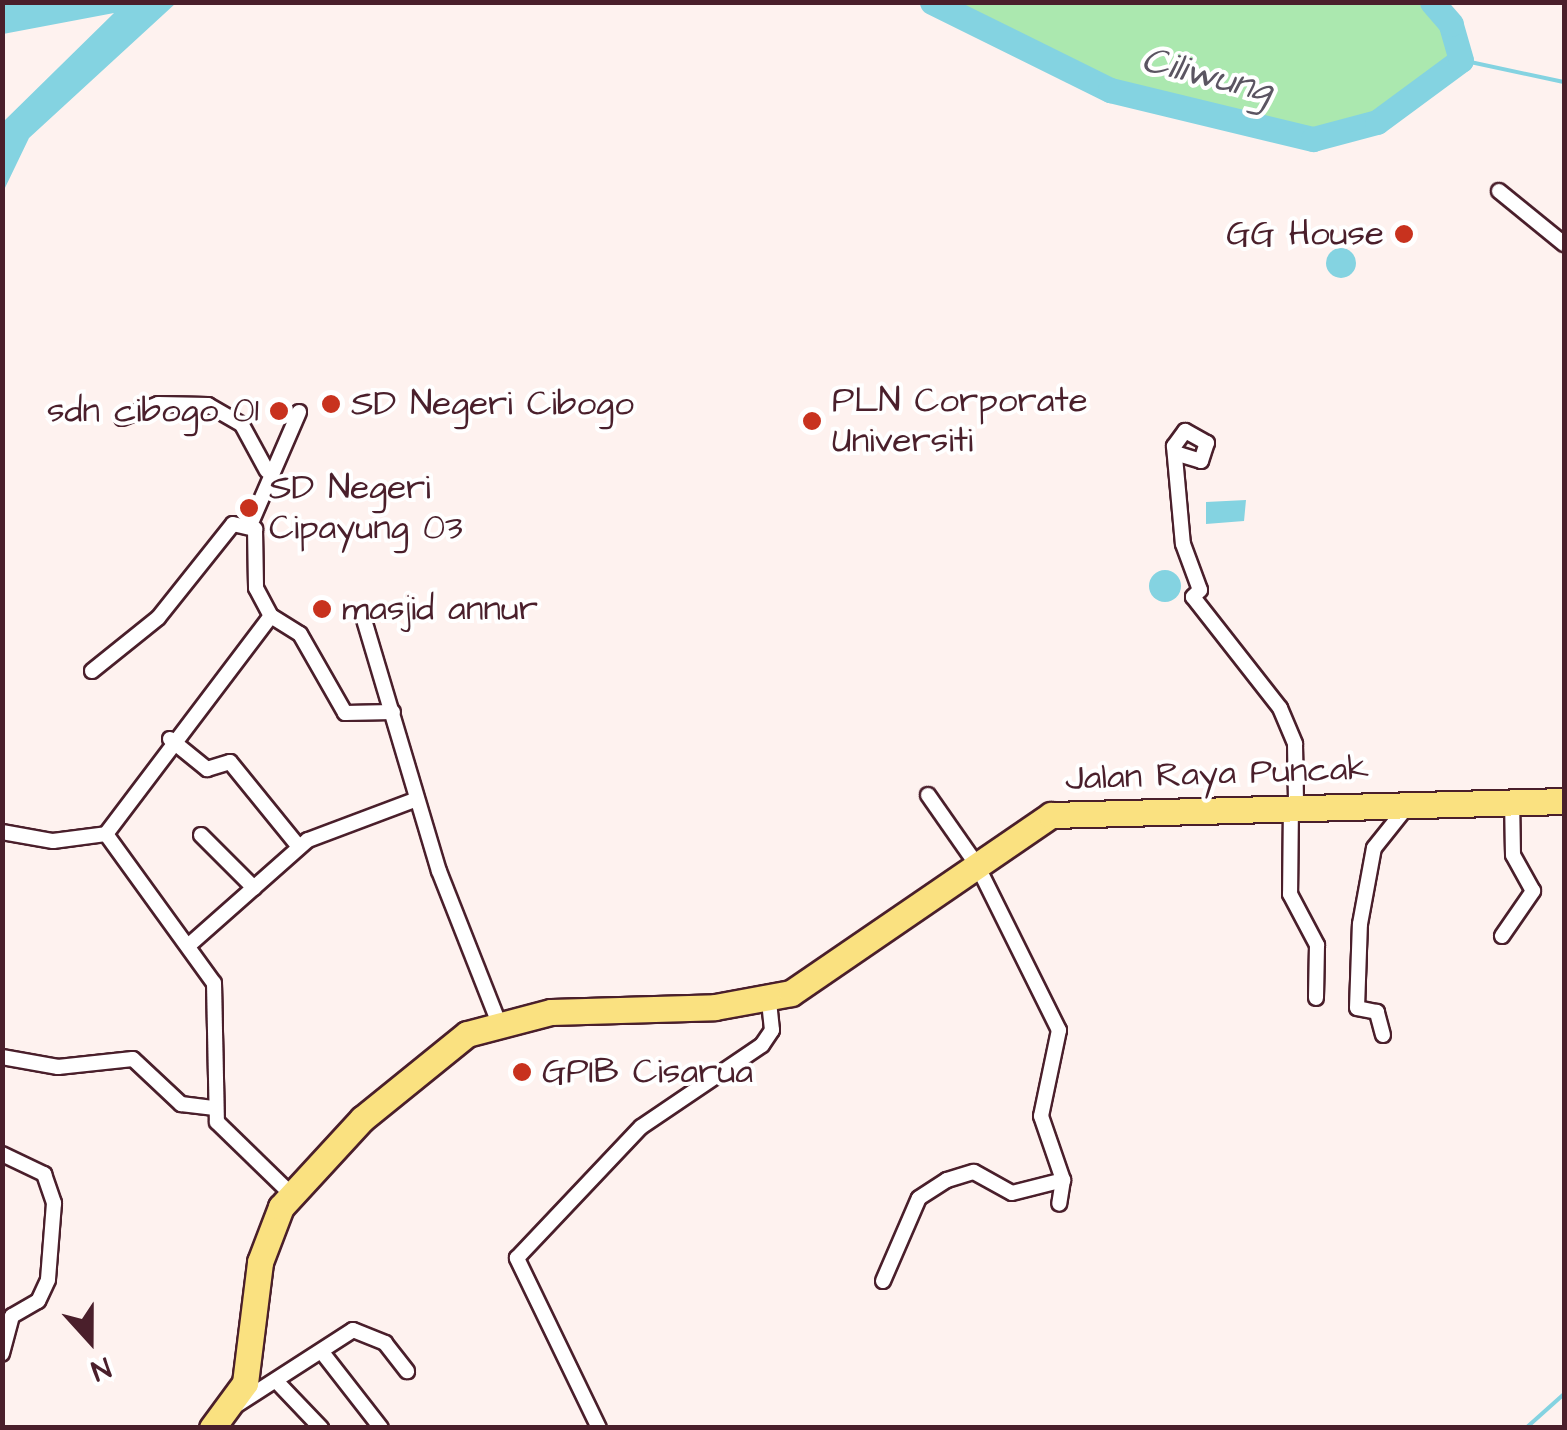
<!DOCTYPE html>
<html>
<head>
<meta charset="utf-8">
<style>
  body { margin:0 }
  #map { position:relative; width:1567px; height:1430px; overflow:hidden; background:#fef2ef; font-family:"Architects Daughter",sans-serif }
  div>[style] { position:absolute }
  .green>* { inset:0; background:#abe8af }
  .water>* { inset:0; background:#84d3e1 }
  .round { border-radius:50% }
  .stream>* { height:4px; margin:-2px; padding:0 2px; transform-origin:2px; border-radius:2px; background:#84d3e1 }
  .river>* { height:25px; margin:-12.5px; padding:0 12.5px; transform-origin:12.5px; border-radius:12.5px; background:#84d3e1 }
  .roads { filter:drop-shadow(2px 0 #4a1f2b) drop-shadow(-2px 0 #4a1f2b) drop-shadow(0 2px #4a1f2b) drop-shadow(0 -2px #4a1f2b) }
  .street>* { height:14px; margin:-7px; padding:0 7px; transform-origin:7px; border-radius:7px; background:#fff }
  .highway>* { height:25px; margin:-12.5px; padding:0 12.5px; transform-origin:12.5px; border-radius:12.5px; background:#fae180 }
  .dots>* { width:28px; height:28px; translate:-50% -50%; box-sizing:border-box; border:5px solid #fff; border-radius:50% }
  span { translate:-50% -50%; white-space:nowrap; text-align:center; line-height:1.15; -webkit-text-stroke:8px #fff; paint-order:stroke }
  .poi-label { font-size:35px; color:#4a1f2b }
  .right { translate:-100% -50%; text-align:right }
  .left { translate:0 -50%; text-align:left }
  .street-label { font-size:35px; color:#4a1f2b }
  .water-label { font-size:38px; color:#5b5562; font-style:italic }
  .frame { position:absolute; inset:0; border:5px solid #4a1f2b; pointer-events:none }
  .north { position:absolute; left:40px; top:1290px; width:100px; height:100px; -webkit-text-stroke:8px #fff; paint-order:stroke; rotate:159deg; font-size:28px; font-weight:700; line-height:40px; text-align:center; color:#4a1f2b }
  .north::after { content:''; display:block; margin:auto; width:35px; height:45px; background:#4a1f2b; clip-path:polygon(50% 0,100% 100%,50% 72%,0 100%) }
</style>
</head>
<body>
<div id="map">
  <div class="green">
    <div style="clip-path:polygon(932px 3px,1432px 3px,1451px 24px,1461px 60px,1377px 122px,1313px 139px,1110px 90px)"></div>
  </div>
  <div class="water">
    <div style="clip-path:polygon(3px 2px,176px 3px,29px 138px,3px 192px,3px 122px,114px 13px,3px 34px)"></div>
    <div class="round" style="left:1326px;top:248px;width:30px;height:30px"></div>
    <div style="clip-path:polygon(1246px 500px,1244px 521px,1206px 524px,1206px 502px)"></div>
    <div class="round" style="left:1149px;top:570px;width:32px;height:32px"></div>
  </div>
  <div class="stream">
    <div style="left:1461px;top:60px;width:105px;rotate:12.1deg"></div>
    <div style="left:1526px;top:1428px;width:51px;rotate:-41.8deg"></div>
  </div>
  <div class="river">
    <div style="left:932px;top:2px;width:199px;rotate:26.3deg"></div>
    <div style="left:1110px;top:90px;width:209px;rotate:13.6deg"></div>
    <div style="left:1313px;top:139px;width:66px;rotate:-14.9deg"></div>
    <div style="left:1377px;top:122px;width:104px;rotate:-36.4deg"></div>
    <div style="left:1461px;top:60px;width:37px;rotate:-106deg"></div>
    <div style="left:1451px;top:24px;width:29px;rotate:-131deg"></div>
  </div>
  <div class="roads">
    <div class="street">
      <div style="left:1499px;top:191px;width:84px;rotate:39.2deg"></div>
      <div style="left:122px;top:418px;width:39px;rotate:-21deg"></div>
      <div style="left:158px;top:404px;width:50px;rotate:1.1deg"></div>
      <div style="left:208px;top:405px;width:39px;rotate:30deg"></div>
      <div style="left:242px;top:425px;width:52px;rotate:61.5deg"></div>
      <div style="left:1175px;top:453px;width:27px;rotate:17deg"></div>
      <div style="left:1201px;top:461px;width:19px;rotate:-72deg"></div>
      <div style="left:1207px;top:443px;width:25px;rotate:-151deg"></div>
      <div style="left:1185px;top:431px;width:19px;rotate:126deg"></div>
      <div style="left:1174px;top:446px;width:98px;rotate:84.8deg"></div>
      <div style="left:1183px;top:544px;width:49px;rotate:69.7deg"></div>
      <div style="left:1200px;top:590px;width:10px;rotate:135deg"></div>
      <div style="left:1193px;top:597px;width:141px;rotate:51.9deg"></div>
      <div style="left:1280px;top:708px;width:39px;rotate:67deg"></div>
      <div style="left:1295px;top:744px;width:60px;rotate:89deg"></div>
      <div style="left:251px;top:523px;width:121px;rotate:-66.6deg"></div>
      <div style="left:362px;top:613px;width:269px;rotate:73.4deg"></div>
      <div style="left:439px;top:871px;width:163px;rotate:68.5deg"></div>
      <div style="left:92px;top:671px;width:85px;rotate:-38.8deg"></div>
      <div style="left:158px;top:618px;width:120px;rotate:-51.4deg"></div>
      <div style="left:233px;top:524px;width:23px;rotate:13deg"></div>
      <div style="left:255px;top:529px;width:59px;rotate:89deg"></div>
      <div style="left:256px;top:588px;width:32px;rotate:62deg"></div>
      <div style="left:170px;top:739px;width:48px;rotate:39deg"></div>
      <div style="left:207px;top:769px;width:24px;rotate:-17deg"></div>
      <div style="left:230px;top:762px;width:109px;rotate:50.9deg"></div>
      <div style="left:928px;top:795px;width:80px;rotate:55.1deg"></div>
      <div style="left:1291px;top:804px;width:90px;rotate:90.6deg"></div>
      <div style="left:1290px;top:894px;width:58px;rotate:62.1deg"></div>
      <div style="left:1317px;top:945px;width:53px;rotate:91.1deg"></div>
      <div style="left:2px;top:832px;width:52px;rotate:10deg"></div>
      <div style="left:53px;top:841px;width:53px;rotate:-7.5deg"></div>
      <div style="left:106px;top:834px;width:273px;rotate:-52.9deg"></div>
      <div style="left:271px;top:616px;width:34px;rotate:32deg"></div>
      <div style="left:300px;top:634px;width:91px;rotate:60.3deg"></div>
      <div style="left:345px;top:713px;width:48px;rotate:-1.2deg"></div>
      <div style="left:106px;top:834px;width:184px;rotate:54.1deg"></div>
      <div style="left:214px;top:983px;width:139px;rotate:88.8deg"></div>
      <div style="left:217px;top:1122px;width:102px;rotate:44.2deg"></div>
      <div style="left:201px;top:835px;width:75px;rotate:45deg"></div>
      <div style="left:975px;top:861px;width:189px;rotate:63.6deg"></div>
      <div style="left:1059px;top:1030px;width:88px;rotate:101.8deg"></div>
      <div style="left:1041px;top:1116px;width:68px;rotate:71deg"></div>
      <div style="left:1063px;top:1180px;width:24px;rotate:99deg"></div>
      <div style="left:1502px;top:936px;width:55px;rotate:-55.4deg"></div>
      <div style="left:1533px;top:891px;width:41px;rotate:-119.1deg"></div>
      <div style="left:1513px;top:855px;width:55px;rotate:-91deg"></div>
      <div style="left:188px;top:946px;width:160px;rotate:-41.5deg"></div>
      <div style="left:308px;top:840px;width:116px;rotate:-20.6deg"></div>
      <div style="left:1383px;top:1035px;width:24px;rotate:-105deg"></div>
      <div style="left:1377px;top:1012px;width:20px;rotate:-169deg"></div>
      <div style="left:1357px;top:1008px;width:84px;rotate:-88deg"></div>
      <div style="left:1360px;top:924px;width:77px;rotate:-79.6deg"></div>
      <div style="left:1374px;top:848px;width:51px;rotate:-51.3deg"></div>
      <div style="left:2px;top:1057px;width:57px;rotate:10.1deg"></div>
      <div style="left:58px;top:1067px;width:75px;rotate:-6.1deg"></div>
      <div style="left:133px;top:1059px;width:66px;rotate:43.2deg"></div>
      <div style="left:181px;top:1104px;width:32px;rotate:7deg"></div>
      <div style="left:2px;top:1154px;width:47px;rotate:25.5deg"></div>
      <div style="left:44px;top:1174px;width:31px;rotate:71deg"></div>
      <div style="left:54px;top:1203px;width:77px;rotate:94.5deg"></div>
      <div style="left:48px;top:1280px;width:23px;rotate:115deg"></div>
      <div style="left:38px;top:1301px;width:30px;rotate:150deg"></div>
      <div style="left:12px;top:1316px;width:39px;rotate:105deg"></div>
      <div style="left:883px;top:1281px;width:90px;rotate:-66.6deg"></div>
      <div style="left:919px;top:1198px;width:33px;rotate:-33deg"></div>
      <div style="left:947px;top:1180px;width:28px;rotate:-17deg"></div>
      <div style="left:974px;top:1172px;width:43px;rotate:28.9deg"></div>
      <div style="left:1012px;top:1193px;width:53px;rotate:-14.3deg"></div>
      <div style="left:325px;top:1356px;width:91px;rotate:52.1deg"></div>
      <div style="left:279px;top:1384px;width:61px;rotate:46.3deg"></div>
      <div style="left:232px;top:1408px;width:144px;rotate:-32.8deg"></div>
      <div style="left:353px;top:1330px;width:35px;rotate:22deg"></div>
      <div style="left:385px;top:1343px;width:36px;rotate:52deg"></div>
      <div style="left:599px;top:1428px;width:189px;rotate:-115.8deg"></div>
      <div style="left:517px;top:1258px;width:180px;rotate:-46.6deg"></div>
      <div style="left:641px;top:1127px;width:146px;rotate:-34.1deg"></div>
      <div style="left:762px;top:1045px;width:18px;rotate:-56deg"></div>
      <div style="left:772px;top:1030px;width:30px;rotate:-96deg"></div>
    </div>
    <div class="highway">
      <div style="left:212px;top:1428px;width:56px;rotate:-53.7deg"></div>
      <div style="left:245px;top:1383px;width:122px;rotate:-82.9deg"></div>
      <div style="left:260px;top:1262px;width:59px;rotate:-69.1deg"></div>
      <div style="left:281px;top:1207px;width:120px;rotate:-47.4deg"></div>
      <div style="left:362px;top:1119px;width:135px;rotate:-39deg"></div>
      <div style="left:467px;top:1034px;width:87px;rotate:-14.7deg"></div>
      <div style="left:551px;top:1012px;width:164px;rotate:-1.7deg"></div>
      <div style="left:715px;top:1007px;width:77px;rotate:-10.4deg"></div>
      <div style="left:791px;top:993px;width:315px;rotate:-34.4deg"></div>
      <div style="left:1051px;top:815px;width:513px;rotate:-1.56deg"></div>
    </div>
  </div>
  <div class="dots">
    <div style="left:1404px;top:234px;background:#c8321e"></div>
    <div style="left:331px;top:404px;background:#c8321e"></div>
    <div style="left:279px;top:411px;background:#c8321e"></div>
    <div style="left:812px;top:421px;background:#c8321e"></div>
    <div style="left:249px;top:508px;background:#c8321e"></div>
    <div style="left:322px;top:609px;background:#c8321e"></div>
    <div style="left:522px;top:1072px;background:#c8321e"></div>
  </div>
  <div class="poi-label">
    <span class="right" style="left:1384px;top:234px">GG House</span>
    <span class="left" style="left:832px;top:421px">PLN Corporate<br>Universiti</span>
    <span class="left" style="left:351px;top:404px">SD Negeri Cibogo</span>
    <span class="right" style="left:259px;top:411px">sdn cibogo 01</span>
    <span class="left" style="left:269px;top:508px">SD Negeri<br>Cipayung 03</span>
    <span class="left" style="left:342px;top:609px">masjid annur</span>
    <span class="left" style="left:542px;top:1072px">GPIB Cisarua</span>
  </div>
  <div class="street-label">
    <span style="left:1217px;top:774px;rotate:-2deg">Jalan Raya Puncak</span>
  </div>
  <div class="water-label">
    <span style="left:1207px;top:76px;rotate:14deg">Ciliwung</span>
  </div>
  <div class="frame"></div>
  <div class="north">N</div>
</div>
</body>
</html>
